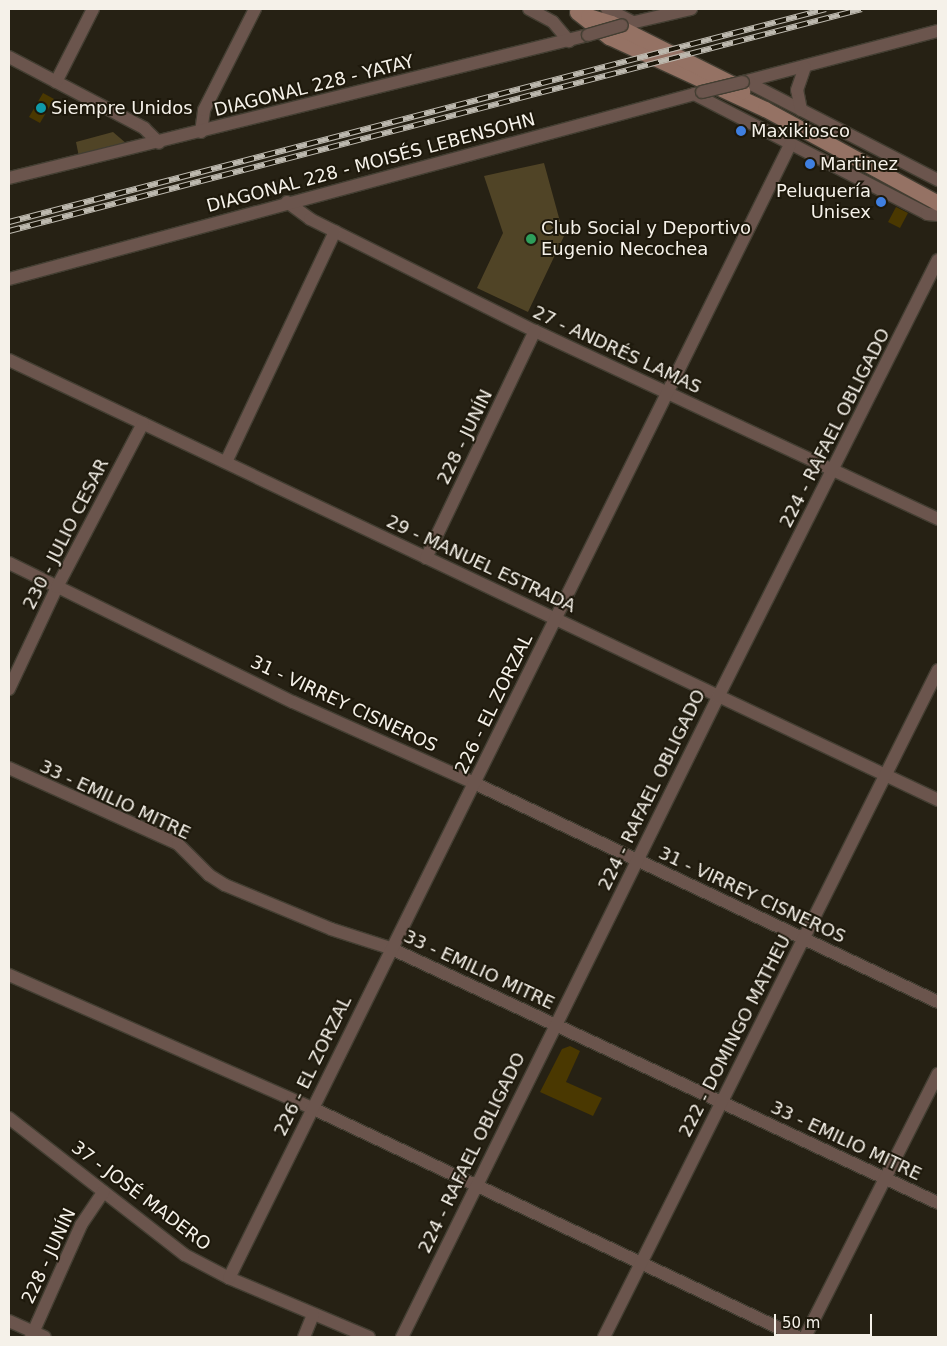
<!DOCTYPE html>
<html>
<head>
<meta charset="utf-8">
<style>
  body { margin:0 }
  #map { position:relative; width:947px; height:1346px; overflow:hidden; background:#262114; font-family:"DejaVu Sans",sans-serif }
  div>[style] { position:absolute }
  .green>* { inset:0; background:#504426 }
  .building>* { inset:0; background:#4a3801 }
  .roads { filter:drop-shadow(1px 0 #433e32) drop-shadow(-1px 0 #433e32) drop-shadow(0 1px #433e32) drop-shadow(0 -1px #433e32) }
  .street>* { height:12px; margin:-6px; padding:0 6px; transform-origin:6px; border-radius:6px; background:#6b554d }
  .secondary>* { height:15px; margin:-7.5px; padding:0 7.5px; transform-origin:7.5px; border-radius:7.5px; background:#957264 }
  .rail>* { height:5.5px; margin-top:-2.75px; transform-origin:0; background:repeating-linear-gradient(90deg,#1d180b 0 11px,#bdb9af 0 22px); box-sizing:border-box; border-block:1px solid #bdb9af }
  .bridges { filter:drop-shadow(1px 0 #433e32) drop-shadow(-1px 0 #433e32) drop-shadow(0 1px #433e32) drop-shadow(0 -1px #433e32) }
  .street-bridge>* { height:12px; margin:-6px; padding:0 6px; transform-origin:6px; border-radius:6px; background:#6b554d }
  .dots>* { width:14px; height:14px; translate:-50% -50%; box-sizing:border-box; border:2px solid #1d180b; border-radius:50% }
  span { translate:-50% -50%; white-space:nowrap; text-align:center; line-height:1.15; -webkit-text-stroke:4px #1d180b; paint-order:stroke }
  .street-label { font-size:18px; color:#f5f1e9 }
  .poi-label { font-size:18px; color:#f5f1e9 }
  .left { translate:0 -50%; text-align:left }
  .right { translate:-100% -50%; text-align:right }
  .frame { position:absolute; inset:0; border:10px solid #f5f1e9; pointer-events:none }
  .scale { position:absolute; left:774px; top:1314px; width:98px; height:22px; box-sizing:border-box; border:2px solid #f5f1e9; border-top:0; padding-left:6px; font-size:15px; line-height:18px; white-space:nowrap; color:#f5f1e9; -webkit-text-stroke:4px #1d180b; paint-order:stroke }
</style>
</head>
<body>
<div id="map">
  <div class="green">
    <div style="clip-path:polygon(113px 132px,127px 144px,79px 157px,76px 142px)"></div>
    <div style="clip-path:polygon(544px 163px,564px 236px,528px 312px,477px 288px,503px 233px,484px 176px)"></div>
  </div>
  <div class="building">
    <div style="clip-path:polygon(43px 93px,54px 99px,40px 123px,29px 117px)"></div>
    <div style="clip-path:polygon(896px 207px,908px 213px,900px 228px,888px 222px)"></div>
    <div style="clip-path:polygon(570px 1046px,580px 1051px,566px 1082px,602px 1098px,593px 1116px,540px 1092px,562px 1049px)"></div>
  </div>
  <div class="roads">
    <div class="street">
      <div style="left:529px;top:9px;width:27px;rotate:28deg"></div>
      <div style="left:553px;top:22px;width:25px;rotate:50deg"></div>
      <div style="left:607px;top:9px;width:30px;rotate:27deg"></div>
      <div style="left:622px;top:25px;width:71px;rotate:-13.1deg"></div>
      <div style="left:9px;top:57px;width:153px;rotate:27.7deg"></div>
      <div style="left:144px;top:128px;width:21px;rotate:45deg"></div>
      <div style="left:56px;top:82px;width:82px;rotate:-63.1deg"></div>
      <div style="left:743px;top:82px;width:202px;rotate:-14.7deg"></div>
      <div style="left:747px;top:82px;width:215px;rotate:27.2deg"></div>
      <div style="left:694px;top:94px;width:262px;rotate:27.2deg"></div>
      <div style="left:927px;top:214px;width:11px;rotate:5deg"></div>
      <div style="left:801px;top:110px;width:20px;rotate:-101deg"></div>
      <div style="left:797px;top:90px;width:24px;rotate:-71deg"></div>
      <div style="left:201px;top:132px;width:22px;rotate:-82deg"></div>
      <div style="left:204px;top:110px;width:113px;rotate:-63.2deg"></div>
      <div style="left:9px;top:178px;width:596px;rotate:-13.87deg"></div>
      <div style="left:287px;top:202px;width:29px;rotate:36deg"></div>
      <div style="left:310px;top:219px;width:251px;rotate:26.5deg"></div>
      <div style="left:535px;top:331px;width:445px;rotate:25deg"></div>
      <div style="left:9px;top:279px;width:718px;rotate:-15.1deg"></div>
      <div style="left:9px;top:360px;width:1028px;rotate:25.34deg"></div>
      <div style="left:226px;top:462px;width:255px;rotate:-64.7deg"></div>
      <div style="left:426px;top:558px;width:252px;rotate:-64.4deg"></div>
      <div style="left:9px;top:563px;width:316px;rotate:26.1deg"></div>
      <div style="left:293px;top:702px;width:198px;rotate:24.1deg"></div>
      <div style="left:474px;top:783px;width:513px;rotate:25.27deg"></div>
      <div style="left:9px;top:689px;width:113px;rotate:-64.8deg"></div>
      <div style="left:57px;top:587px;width:185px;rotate:-62.3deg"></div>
      <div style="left:9px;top:768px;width:185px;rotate:24.2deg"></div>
      <div style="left:178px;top:844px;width:44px;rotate:45deg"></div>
      <div style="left:209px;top:875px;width:19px;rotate:32deg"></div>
      <div style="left:225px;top:885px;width:115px;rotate:22.5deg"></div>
      <div style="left:331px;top:929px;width:62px;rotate:17.9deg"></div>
      <div style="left:390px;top:948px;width:604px;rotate:24.95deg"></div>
      <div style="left:9px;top:975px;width:331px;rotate:23.7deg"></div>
      <div style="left:312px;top:1108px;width:537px;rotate:25.23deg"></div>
      <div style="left:9px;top:1118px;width:223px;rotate:37.9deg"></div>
      <div style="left:185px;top:1255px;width:50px;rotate:27.6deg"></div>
      <div style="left:229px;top:1278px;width:152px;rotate:22.9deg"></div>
      <div style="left:229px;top:1278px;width:1264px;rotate:-63.66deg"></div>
      <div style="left:9px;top:1321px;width:39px;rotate:24deg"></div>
      <div style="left:31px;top:1337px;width:123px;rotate:-65.9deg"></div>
      <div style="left:81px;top:1225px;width:40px;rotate:-56deg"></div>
      <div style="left:304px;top:1337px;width:24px;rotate:-68deg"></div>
      <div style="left:402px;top:1337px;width:714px;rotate:-63.72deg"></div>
      <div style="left:718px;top:697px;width:489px;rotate:-63.3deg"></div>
      <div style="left:604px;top:1337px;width:746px;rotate:-63.4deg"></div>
      <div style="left:805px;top:1337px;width:295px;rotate:-63.2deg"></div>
    </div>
    <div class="secondary">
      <div style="left:577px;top:12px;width:41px;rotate:38deg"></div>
      <div style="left:609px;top:37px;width:172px;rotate:24.8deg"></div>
      <div style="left:765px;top:109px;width:197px;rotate:28.5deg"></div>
      <div style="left:588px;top:16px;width:24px;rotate:17deg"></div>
      <div style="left:611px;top:23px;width:134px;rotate:26.6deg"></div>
      <div style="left:731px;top:83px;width:14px;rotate:36deg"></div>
    </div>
  </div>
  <div class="rail">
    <div style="left:9px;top:222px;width:844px;rotate:-14.61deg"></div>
    <div style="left:9px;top:231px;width:881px;rotate:-14.59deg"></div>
  </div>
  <div class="bridges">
    <div class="street-bridge">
      <div style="left:588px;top:35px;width:35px;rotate:-16deg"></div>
      <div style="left:702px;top:92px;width:42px;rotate:-13.7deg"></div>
    </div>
  </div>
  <div class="dots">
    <div style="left:41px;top:108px;background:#0f9aa8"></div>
    <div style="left:741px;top:131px;background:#3f7fe0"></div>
    <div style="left:810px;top:164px;background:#3f7fe0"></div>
    <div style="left:881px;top:202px;background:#3f7fe0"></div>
    <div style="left:531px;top:239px;background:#2e9e5b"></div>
  </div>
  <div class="street-label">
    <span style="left:314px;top:86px;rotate:-14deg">DIAGONAL 228 - YATAY</span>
    <span style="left:371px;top:163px;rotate:-15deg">DIAGONAL 228 - MOISÉS LEBENSOHN</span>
    <span style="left:617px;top:350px;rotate:25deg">27 - ANDRÉS LAMAS</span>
    <span style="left:835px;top:428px;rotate:-63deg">224 - RAFAEL OBLIGADO</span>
    <span style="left:465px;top:437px;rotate:-64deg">228 - JUNÍN</span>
    <span style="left:66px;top:534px;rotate:-63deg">230 - JULIO CESAR</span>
    <span style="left:481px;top:564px;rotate:25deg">29 - MANUEL ESTRADA</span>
    <span style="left:344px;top:704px;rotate:25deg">31 - VIRREY CISNEROS</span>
    <span style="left:494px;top:704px;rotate:-64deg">226 - EL ZORZAL</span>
    <span style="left:652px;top:790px;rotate:-64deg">224 - RAFAEL OBLIGADO</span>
    <span style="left:115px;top:800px;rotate:25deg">33 - EMILIO MITRE</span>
    <span style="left:752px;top:895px;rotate:25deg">31 - VIRREY CISNEROS</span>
    <span style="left:479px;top:970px;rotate:25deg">33 - EMILIO MITRE</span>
    <span style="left:735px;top:1036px;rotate:-63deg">222 - DOMINGO MATHEU</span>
    <span style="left:313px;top:1066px;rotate:-64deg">226 - EL ZORZAL</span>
    <span style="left:846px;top:1141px;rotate:25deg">33 - EMILIO MITRE</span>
    <span style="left:472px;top:1153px;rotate:-64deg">224 - RAFAEL OBLIGADO</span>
    <span style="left:141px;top:1196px;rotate:37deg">37 - JOSÉ MADERO</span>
    <span style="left:49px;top:1256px;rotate:-65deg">228 - JUNÍN</span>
  </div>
  <div class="poi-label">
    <span class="left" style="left:51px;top:108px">Siempre Unidos</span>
    <span class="left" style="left:751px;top:131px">Maxikiosco</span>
    <span class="left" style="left:820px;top:164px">Martinez</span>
    <span class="right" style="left:871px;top:202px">Peluquería<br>Unisex</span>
    <span class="left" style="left:541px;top:239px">Club Social y Deportivo<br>Eugenio Necochea</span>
  </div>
  <div class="frame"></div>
  <div class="scale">50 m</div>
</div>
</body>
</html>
